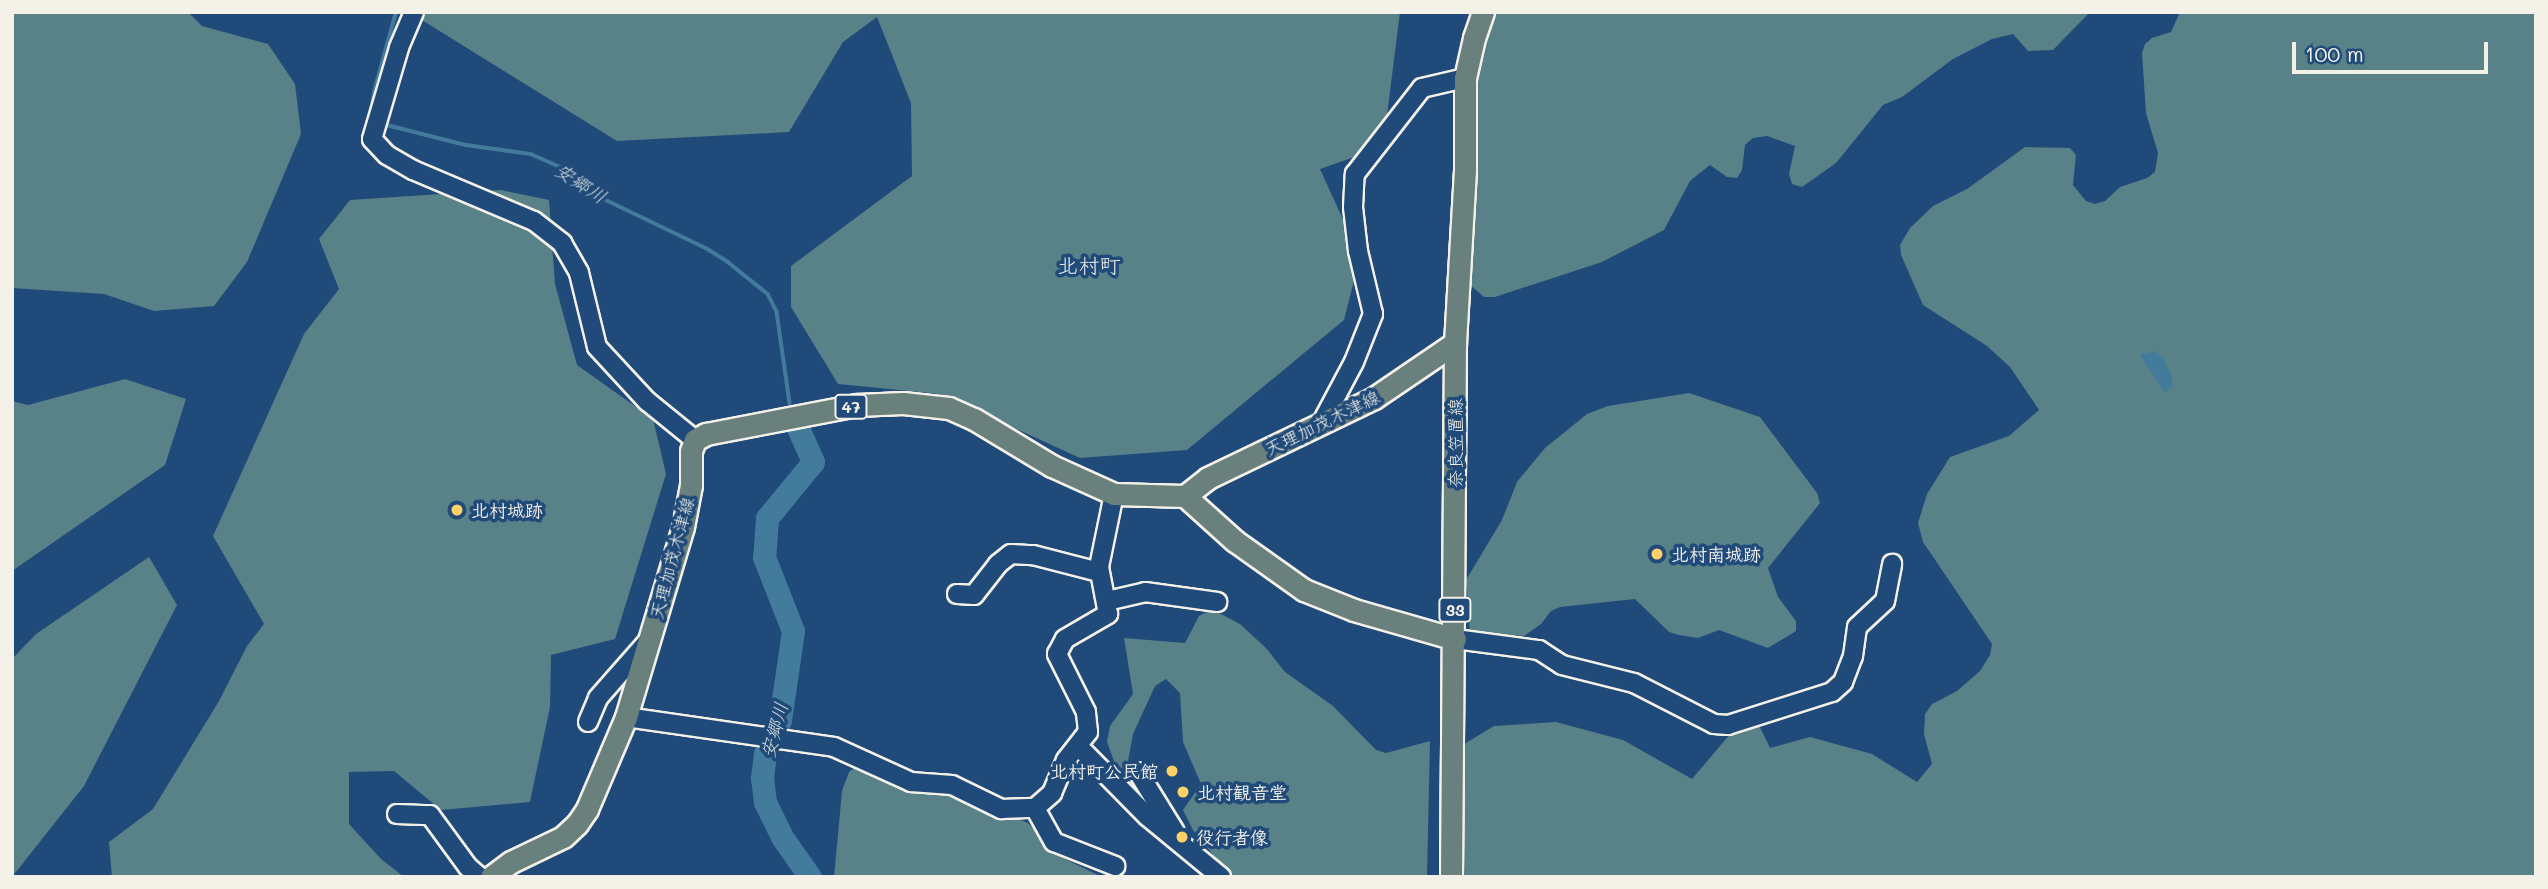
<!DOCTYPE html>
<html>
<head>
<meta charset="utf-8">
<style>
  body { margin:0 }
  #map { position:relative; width:2548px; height:889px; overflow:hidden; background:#1f4a7a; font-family:Mali,"Klee One",sans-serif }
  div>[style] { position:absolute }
  .green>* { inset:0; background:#588188 }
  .water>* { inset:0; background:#437b9c }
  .stream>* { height:3.5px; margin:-1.75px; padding:0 1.75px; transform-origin:1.75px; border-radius:1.75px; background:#437b9c }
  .river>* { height:23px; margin:-11.5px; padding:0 11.5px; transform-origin:11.5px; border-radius:11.5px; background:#437b9c }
  .roads { filter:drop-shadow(2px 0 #f4f1e8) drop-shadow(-2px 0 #f4f1e8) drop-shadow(0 2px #f4f1e8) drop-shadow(0 -2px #f4f1e8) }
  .minor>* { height:18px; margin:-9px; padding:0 9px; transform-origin:9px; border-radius:9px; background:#1f4a7a }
  .major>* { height:21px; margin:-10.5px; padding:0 10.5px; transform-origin:10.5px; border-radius:10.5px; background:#6a807d }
  .dots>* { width:19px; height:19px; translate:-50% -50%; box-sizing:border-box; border:4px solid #1f4a7a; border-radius:50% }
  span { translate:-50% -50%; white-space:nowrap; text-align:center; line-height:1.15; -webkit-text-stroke:7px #1f4a7a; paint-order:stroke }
  .shield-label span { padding:2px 5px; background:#1f4a7a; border:2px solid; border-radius:5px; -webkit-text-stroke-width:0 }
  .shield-label { font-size:16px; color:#f4f1e8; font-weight:700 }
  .street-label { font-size:18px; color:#f4f1e8 }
  .poi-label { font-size:18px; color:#f4f1e8; font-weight:700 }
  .left { translate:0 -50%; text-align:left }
  .right { translate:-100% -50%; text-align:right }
  .water-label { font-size:19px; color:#d9dfdd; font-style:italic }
  .quarter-label { font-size:21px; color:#f4f1e8 }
  .frame { position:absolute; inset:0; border:14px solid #f4f1e8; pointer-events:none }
  .scale { position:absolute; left:2292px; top:42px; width:196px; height:32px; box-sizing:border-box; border:4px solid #f4f1e8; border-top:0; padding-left:9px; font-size:21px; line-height:24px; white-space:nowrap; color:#f4f1e8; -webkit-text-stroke:5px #1f4a7a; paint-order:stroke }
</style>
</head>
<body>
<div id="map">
  <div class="green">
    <div style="clip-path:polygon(12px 12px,188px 12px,202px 26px,268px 44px,295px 84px,301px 134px,247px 262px,214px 306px,154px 311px,104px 294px,12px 288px)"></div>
    <div style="clip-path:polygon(409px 12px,1400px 12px,1383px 147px,1320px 169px,1360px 257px,1344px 320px,1187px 450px,1080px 458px,940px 394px,838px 384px,791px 307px,791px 266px,912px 176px,911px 103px,877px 17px,843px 42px,789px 132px,617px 141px)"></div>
    <div style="clip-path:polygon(1496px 12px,2090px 12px,2053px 50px,2028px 51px,2013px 34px,1992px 39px,1953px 59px,1902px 97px,1883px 105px,1836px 163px,1802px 187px,1792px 184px,1789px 174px,1795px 146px,1767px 136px,1753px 138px,1745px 145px,1742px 170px,1737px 178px,1727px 177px,1710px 165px,1690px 181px,1664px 230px,1602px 262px,1495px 297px,1484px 297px,1469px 284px,1475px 108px,1482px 42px)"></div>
    <div style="clip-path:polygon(2180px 12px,2536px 12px,2536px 877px,1459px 877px,1461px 746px,1494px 726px,1556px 722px,1623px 740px,1692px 779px,1731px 733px,1759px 725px,1770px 748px,1810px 737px,1872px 754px,1917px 782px,1932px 764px,1924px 734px,1925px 714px,1932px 704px,1957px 691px,1980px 671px,1990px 655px,1992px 644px,1923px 542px,1918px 523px,1927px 494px,1950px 457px,2009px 436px,2039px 410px,2010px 367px,1987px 346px,1923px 305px,1901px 255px,1900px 245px,1910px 228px,1933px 206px,1967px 189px,2025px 147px,2070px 148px,2076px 155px,2073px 185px,2086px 201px,2095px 204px,2105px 201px,2120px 187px,2147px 178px,2155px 172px,2158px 153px,2146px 113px,2142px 53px,2145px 44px,2152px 38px,2171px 32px)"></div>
    <div style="clip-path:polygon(501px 190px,549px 200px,555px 284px,577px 365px,653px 419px,666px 474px,615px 639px,551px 655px,550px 707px,530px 802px,441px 810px,394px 771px,349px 772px,349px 824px,381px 859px,404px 877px,112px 877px,109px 842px,153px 809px,219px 701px,247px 646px,264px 624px,213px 536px,304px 334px,339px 289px,319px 239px,350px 200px)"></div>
    <div style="clip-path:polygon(125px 379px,186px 399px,165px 465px,12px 571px,12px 401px,28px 405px)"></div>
    <div style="clip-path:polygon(1689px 393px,1760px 417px,1817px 493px,1820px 503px,1768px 568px,1778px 597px,1796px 621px,1796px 631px,1768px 648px,1719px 630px,1698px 638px,1679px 635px,1669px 632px,1635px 599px,1560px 607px,1551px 611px,1541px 624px,1524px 636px,1470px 632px,1466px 580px,1502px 520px,1517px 482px,1545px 448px,1587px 414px,1608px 406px)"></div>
    <div style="clip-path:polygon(149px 557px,177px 605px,84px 786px,12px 877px,12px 659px,36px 634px)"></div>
    <div style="clip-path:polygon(1209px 611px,1219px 613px,1240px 624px,1266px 648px,1285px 672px,1333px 706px,1376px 750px,1386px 753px,1430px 741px,1427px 877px,1211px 877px,1218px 861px,1193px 830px,1183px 810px,1201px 784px,1183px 742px,1180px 693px,1166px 679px,1155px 686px,1133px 734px,1128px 761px,1130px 776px,1121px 780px,1107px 742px,1110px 726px,1133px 694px,1124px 638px,1185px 643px,1199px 616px)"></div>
    <div style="clip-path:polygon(857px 766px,955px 792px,1028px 823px,1063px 858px,1102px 877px,834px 877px,842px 791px,849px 772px)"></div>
  </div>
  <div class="water">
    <div style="clip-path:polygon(2155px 351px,2163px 357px,2171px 375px,2173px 385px,2165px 393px,2140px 355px)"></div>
  </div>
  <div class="stream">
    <div style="left:371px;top:112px;width:20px;rotate:-81deg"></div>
    <div style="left:374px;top:92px;width:83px;rotate:-74.6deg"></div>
    <div style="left:383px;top:124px;width:86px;rotate:14.2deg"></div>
    <div style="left:466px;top:145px;width:66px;rotate:7.9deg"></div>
    <div style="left:531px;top:154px;width:39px;rotate:24deg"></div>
    <div style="left:567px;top:170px;width:47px;rotate:38.1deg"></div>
    <div style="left:604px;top:199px;width:113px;rotate:25.7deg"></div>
    <div style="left:706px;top:248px;width:26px;rotate:32deg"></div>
    <div style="left:728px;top:262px;width:51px;rotate:38.7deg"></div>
    <div style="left:768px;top:294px;width:20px;rotate:63deg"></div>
    <div style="left:777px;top:312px;width:92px;rotate:81.9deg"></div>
  </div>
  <div class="river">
    <div style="left:798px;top:428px;width:37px;rotate:66deg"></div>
    <div style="left:813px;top:462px;width:72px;rotate:129.4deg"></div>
    <div style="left:767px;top:518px;width:39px;rotate:94deg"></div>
    <div style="left:764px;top:557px;width:79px;rotate:68.6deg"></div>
    <div style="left:793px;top:631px;width:90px;rotate:98.3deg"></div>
    <div style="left:780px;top:720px;width:37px;rotate:114deg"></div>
    <div style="left:765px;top:754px;width:24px;rotate:97deg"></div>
    <div style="left:762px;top:778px;width:24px;rotate:83deg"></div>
    <div style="left:765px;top:802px;width:39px;rotate:64deg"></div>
    <div style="left:782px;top:837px;width:49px;rotate:55deg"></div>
  </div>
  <div class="roads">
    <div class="minor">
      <div style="left:414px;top:12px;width:39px;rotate:113deg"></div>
      <div style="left:399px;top:48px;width:95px;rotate:106.5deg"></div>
      <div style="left:372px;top:139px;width:22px;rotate:47deg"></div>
      <div style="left:387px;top:155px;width:30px;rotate:30deg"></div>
      <div style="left:413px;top:170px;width:131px;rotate:22.9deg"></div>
      <div style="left:534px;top:221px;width:36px;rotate:38deg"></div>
      <div style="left:562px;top:243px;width:34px;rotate:60deg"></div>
      <div style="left:579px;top:273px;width:76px;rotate:76.3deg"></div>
      <div style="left:597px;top:347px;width:74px;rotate:47.2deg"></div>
      <div style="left:647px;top:401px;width:62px;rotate:39.1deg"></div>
      <div style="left:1321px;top:424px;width:70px;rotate:-62deg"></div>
      <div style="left:1354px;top:362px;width:52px;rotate:-68.4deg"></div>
      <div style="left:1373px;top:314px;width:65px;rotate:-103.4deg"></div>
      <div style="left:1358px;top:251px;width:44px;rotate:-96.5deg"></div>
      <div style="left:1353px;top:207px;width:33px;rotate:-87deg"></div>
      <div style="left:1355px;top:174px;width:109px;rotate:-52.1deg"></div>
      <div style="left:1422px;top:88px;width:44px;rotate:-13.1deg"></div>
      <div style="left:957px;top:594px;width:17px;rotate:3deg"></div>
      <div style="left:974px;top:595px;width:39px;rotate:-52deg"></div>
      <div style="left:998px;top:564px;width:16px;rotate:-38deg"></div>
      <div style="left:1011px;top:554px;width:22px;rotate:3deg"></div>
      <div style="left:1033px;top:555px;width:68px;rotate:14.4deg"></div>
      <div style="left:1107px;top:601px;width:39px;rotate:-13deg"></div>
      <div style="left:1145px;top:592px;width:73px;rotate:7.9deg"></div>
      <div style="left:1455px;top:639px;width:85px;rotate:7.5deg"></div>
      <div style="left:1539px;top:650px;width:27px;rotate:33deg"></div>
      <div style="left:1562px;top:665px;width:74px;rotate:14deg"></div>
      <div style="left:1634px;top:683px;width:90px;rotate:27.1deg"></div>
      <div style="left:1714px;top:724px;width:14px;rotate:4deg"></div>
      <div style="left:1728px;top:725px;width:109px;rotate:-17.6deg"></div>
      <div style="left:1832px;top:692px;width:15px;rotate:-42deg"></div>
      <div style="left:1843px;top:682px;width:28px;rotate:-69deg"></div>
      <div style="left:1853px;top:656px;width:29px;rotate:-82deg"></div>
      <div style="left:1857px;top:627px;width:38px;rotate:-43deg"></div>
      <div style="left:1885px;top:601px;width:38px;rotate:-79deg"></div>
      <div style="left:626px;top:717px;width:210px;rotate:8.2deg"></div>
      <div style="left:834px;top:747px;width:85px;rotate:24.4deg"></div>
      <div style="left:911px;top:782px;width:41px;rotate:4.2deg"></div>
      <div style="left:952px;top:785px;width:55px;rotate:26.1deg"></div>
      <div style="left:1001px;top:809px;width:34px;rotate:-2deg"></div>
      <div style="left:1035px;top:808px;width:23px;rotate:-41deg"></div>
      <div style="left:1052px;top:793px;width:36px;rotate:-67deg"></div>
      <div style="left:1066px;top:760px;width:36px;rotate:-52deg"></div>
      <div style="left:1088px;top:732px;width:20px;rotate:-96deg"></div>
      <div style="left:1086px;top:712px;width:65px;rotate:-116.6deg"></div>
      <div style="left:1057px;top:654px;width:17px;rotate:-62deg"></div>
      <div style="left:1065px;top:639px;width:50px;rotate:-30.2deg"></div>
      <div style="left:1108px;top:614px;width:48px;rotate:-100.8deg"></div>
      <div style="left:1099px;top:567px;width:75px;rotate:-78.4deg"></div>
      <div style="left:588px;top:722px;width:26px;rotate:-67deg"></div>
      <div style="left:598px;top:698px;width:76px;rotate:-48.7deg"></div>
      <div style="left:1079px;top:747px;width:97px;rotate:45.4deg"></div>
      <div style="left:1147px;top:816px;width:96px;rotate:39.5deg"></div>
      <div style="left:1138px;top:772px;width:70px;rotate:58.3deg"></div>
      <div style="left:1035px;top:808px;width:39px;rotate:61deg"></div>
      <div style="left:1054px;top:842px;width:66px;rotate:21.5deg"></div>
      <div style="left:397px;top:814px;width:33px;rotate:2deg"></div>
      <div style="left:430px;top:815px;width:64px;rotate:53.8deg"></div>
      <div style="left:468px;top:867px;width:16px;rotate:40deg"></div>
    </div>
    <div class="major">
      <div style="left:1185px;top:496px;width:67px;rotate:42deg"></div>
      <div style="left:1235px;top:541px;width:85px;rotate:35.4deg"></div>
      <div style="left:1304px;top:590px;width:54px;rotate:21.8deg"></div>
      <div style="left:1354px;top:610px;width:105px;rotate:16deg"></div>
      <div style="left:491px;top:877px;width:25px;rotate:-37deg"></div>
      <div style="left:511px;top:862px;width:58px;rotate:-25.7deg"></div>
      <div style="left:563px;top:837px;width:19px;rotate:-43deg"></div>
      <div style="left:577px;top:824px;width:18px;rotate:-56deg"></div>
      <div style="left:587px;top:809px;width:100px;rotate:-67deg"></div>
      <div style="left:626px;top:717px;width:198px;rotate:-73.3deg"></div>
      <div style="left:683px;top:527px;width:43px;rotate:-79.2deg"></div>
      <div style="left:691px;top:485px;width:34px;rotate:-90deg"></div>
      <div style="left:691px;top:451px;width:12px;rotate:-70deg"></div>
      <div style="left:695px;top:440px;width:13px;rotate:-29deg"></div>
      <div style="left:706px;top:434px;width:154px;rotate:-10.9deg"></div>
      <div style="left:857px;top:405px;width:46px;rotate:-2.5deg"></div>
      <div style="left:903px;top:403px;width:46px;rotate:6.2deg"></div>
      <div style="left:949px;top:408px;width:27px;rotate:24deg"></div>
      <div style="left:974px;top:419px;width:91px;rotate:31.1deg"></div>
      <div style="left:1052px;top:466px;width:68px;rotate:24.3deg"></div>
      <div style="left:1114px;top:494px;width:71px;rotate:1.6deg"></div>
      <div style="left:1185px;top:496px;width:29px;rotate:-38deg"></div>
      <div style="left:1208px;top:478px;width:184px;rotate:-25.7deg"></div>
      <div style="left:1374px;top:398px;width:98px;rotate:-34.2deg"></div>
      <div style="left:1451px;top:877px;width:534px;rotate:-89.57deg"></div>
      <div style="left:1455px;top:343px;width:172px;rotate:-86.7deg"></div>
      <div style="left:1465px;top:171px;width:93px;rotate:-90deg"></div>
      <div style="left:1465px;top:78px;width:41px;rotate:-77.3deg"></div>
      <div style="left:1474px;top:38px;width:28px;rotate:-71deg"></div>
    </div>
  </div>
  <div class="dots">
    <div style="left:457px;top:510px;background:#ffd166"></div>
    <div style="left:1657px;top:554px;background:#ffd166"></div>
    <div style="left:1172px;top:771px;background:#ffd166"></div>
    <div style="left:1183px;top:792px;background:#ffd166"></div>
    <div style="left:1182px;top:837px;background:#ffd166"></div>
  </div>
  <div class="shield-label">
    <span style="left:851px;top:407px">47</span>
    <span style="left:1455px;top:610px">33</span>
  </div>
  <div class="street-label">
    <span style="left:1322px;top:423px;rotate:-26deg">天理加茂木津線</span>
    <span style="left:1455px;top:443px;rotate:-90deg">奈良笠置線</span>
    <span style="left:672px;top:558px;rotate:-75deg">天理加茂木津線</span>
  </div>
  <div class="poi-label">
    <span class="left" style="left:471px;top:510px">北村城跡</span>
    <span class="left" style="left:1671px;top:554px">北村南城跡</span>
    <span class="right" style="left:1158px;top:771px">北村町公民館</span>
    <span class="left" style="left:1197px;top:792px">北村観音堂</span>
    <span class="left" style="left:1196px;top:837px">役行者像</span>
  </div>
  <div class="water-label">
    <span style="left:581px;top:183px;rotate:33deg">安郷川</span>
    <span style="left:774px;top:730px;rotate:-75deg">安郷川</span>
  </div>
  <div class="quarter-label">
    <span style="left:1089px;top:265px">北村町</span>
  </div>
  <div class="frame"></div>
  <div class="scale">100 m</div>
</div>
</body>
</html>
